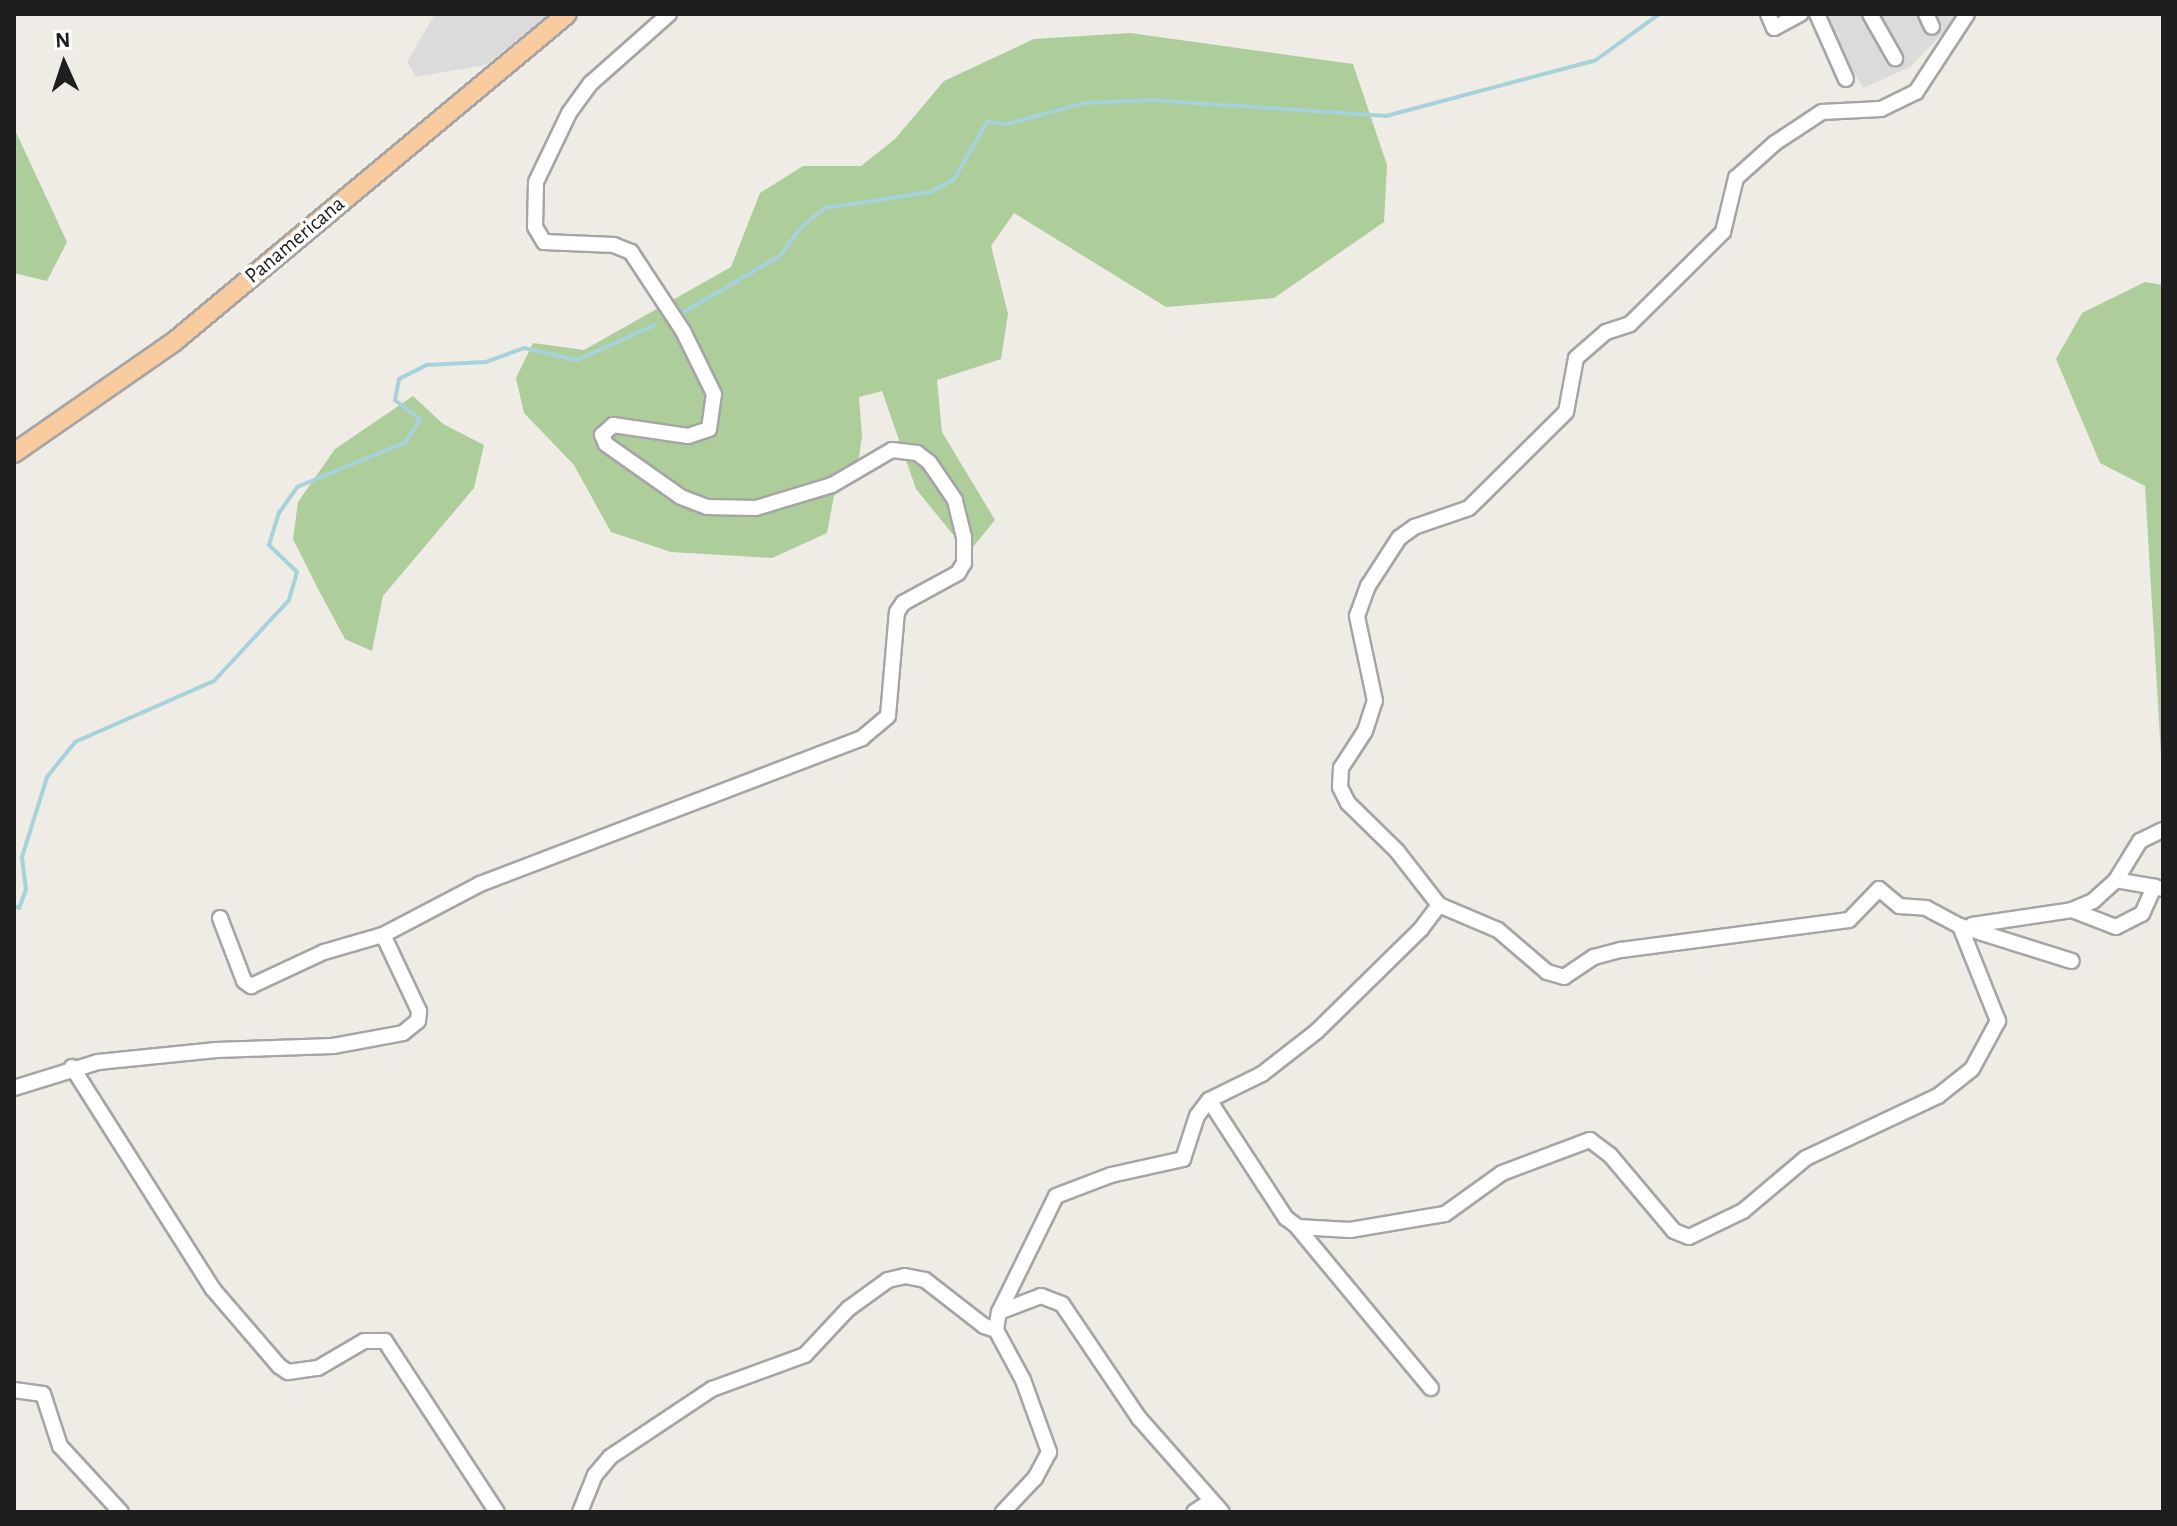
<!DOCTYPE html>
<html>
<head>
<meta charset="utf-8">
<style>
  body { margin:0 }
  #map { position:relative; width:2177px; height:1526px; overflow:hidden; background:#efebe5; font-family:"Alegreya Sans",sans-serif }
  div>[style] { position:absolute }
  .residential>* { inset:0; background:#dcdbdb }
  .forest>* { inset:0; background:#adcd9b }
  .stream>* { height:4px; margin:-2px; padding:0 2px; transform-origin:2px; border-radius:2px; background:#a6d3db }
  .roads { filter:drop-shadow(2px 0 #a5a5a5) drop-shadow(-2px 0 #a5a5a5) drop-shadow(0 2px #a5a5a5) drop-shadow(0 -2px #a5a5a5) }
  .minor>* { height:14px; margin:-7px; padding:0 7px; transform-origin:7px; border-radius:7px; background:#fff }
  .major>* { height:18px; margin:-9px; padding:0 9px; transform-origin:9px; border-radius:9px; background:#f9cca0 }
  span { translate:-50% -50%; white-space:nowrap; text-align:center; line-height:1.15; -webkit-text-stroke:7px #fff; paint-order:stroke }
  .street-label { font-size:22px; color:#1e1e1e }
  .frame { position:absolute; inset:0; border:16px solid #1e1e1e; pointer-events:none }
  .north { position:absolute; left:24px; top:24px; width:80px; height:80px; -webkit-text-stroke:6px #fff; paint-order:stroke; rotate:357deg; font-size:22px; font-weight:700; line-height:32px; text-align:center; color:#1e1e1e }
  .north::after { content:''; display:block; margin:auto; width:28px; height:36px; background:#1e1e1e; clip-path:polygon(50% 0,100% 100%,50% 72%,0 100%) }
</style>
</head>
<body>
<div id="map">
  <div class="residential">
    <div style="clip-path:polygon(435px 14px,549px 14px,486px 65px,416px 77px,407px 62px)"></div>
    <div style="clip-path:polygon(1820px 14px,1953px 14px,1952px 24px,1910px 67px,1863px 88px)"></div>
  </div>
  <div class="forest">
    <div style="clip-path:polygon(1130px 33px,1353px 64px,1387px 165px,1384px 222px,1274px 298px,1166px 307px,1014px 213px,991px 246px,1008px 314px,1001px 359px,937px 380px,942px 432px,995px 520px,968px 553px,916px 489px,882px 391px,859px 397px,862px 436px,857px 471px,834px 496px,827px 533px,772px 558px,671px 552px,611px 532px,574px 465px,524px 413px,516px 378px,533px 343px,584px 350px,731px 267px,760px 193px,803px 166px,861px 166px,895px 139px,944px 81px,1034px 39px)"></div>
    <div style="clip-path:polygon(14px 128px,67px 242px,47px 281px,14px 273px)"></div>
    <div style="clip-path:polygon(2145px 282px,2163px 285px,2163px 788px,2145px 486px,2100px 463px,2056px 359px,2082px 313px)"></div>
    <div style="clip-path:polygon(413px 396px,443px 424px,484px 445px,474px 488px,383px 596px,372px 651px,345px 639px,317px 587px,293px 539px,298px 502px,335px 449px)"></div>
  </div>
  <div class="stream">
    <div style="left:684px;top:312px;width:111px;rotate:-30.3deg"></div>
    <div style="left:780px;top:256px;width:36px;rotate:-54deg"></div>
    <div style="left:801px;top:227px;width:31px;rotate:-38deg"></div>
    <div style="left:825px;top:208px;width:107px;rotate:-8.6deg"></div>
    <div style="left:931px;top:192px;width:26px;rotate:-29deg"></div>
    <div style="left:954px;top:179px;width:66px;rotate:-59.9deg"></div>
    <div style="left:987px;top:122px;width:19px;rotate:6deg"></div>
    <div style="left:1006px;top:124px;width:82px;rotate:-14.9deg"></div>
    <div style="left:1085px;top:103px;width:67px;rotate:-2.6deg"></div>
    <div style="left:1152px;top:100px;width:235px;rotate:3.9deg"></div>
    <div style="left:1386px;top:116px;width:217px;rotate:-14.9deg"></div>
    <div style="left:1596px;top:60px;width:78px;rotate:-36.1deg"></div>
    <div style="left:14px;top:906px;width:5px;rotate:22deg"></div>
    <div style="left:19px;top:908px;width:19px;rotate:-69deg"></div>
    <div style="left:26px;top:890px;width:33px;rotate:-97deg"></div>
    <div style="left:22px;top:857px;width:84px;rotate:-72.6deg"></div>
    <div style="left:47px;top:777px;width:45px;rotate:-51.3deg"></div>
    <div style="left:75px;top:742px;width:152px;rotate:-23.7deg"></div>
    <div style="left:214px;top:681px;width:110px;rotate:-47.2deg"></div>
    <div style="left:289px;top:600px;width:29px;rotate:-74deg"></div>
    <div style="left:297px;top:572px;width:39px;rotate:-136deg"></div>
    <div style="left:269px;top:545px;width:34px;rotate:-73deg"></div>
    <div style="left:279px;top:513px;width:32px;rotate:-55deg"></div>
    <div style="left:297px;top:487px;width:118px;rotate:-22.4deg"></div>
    <div style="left:406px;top:442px;width:27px;rotate:-59deg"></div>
    <div style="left:420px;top:419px;width:31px;rotate:-143deg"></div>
    <div style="left:395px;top:400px;width:21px;rotate:-79deg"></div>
    <div style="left:399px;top:379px;width:30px;rotate:-27deg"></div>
    <div style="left:426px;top:365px;width:60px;rotate:-2.9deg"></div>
    <div style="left:486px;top:362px;width:40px;rotate:-20.2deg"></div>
    <div style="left:524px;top:348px;width:54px;rotate:12.8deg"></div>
    <div style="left:577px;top:360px;width:85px;rotate:-24.2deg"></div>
  </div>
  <div class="roads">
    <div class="minor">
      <div style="left:1768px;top:14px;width:15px;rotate:67deg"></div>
      <div style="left:1774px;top:28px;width:30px;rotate:-28deg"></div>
      <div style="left:1817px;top:14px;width:71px;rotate:66deg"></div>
      <div style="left:1870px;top:14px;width:51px;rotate:60.4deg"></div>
      <div style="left:1926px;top:14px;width:14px;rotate:65deg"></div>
      <div style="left:2116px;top:880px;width:39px;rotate:10deg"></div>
      <div style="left:1439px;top:905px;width:64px;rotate:23deg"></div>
      <div style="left:1498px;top:930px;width:65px;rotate:40.6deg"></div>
      <div style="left:1547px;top:972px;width:18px;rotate:16deg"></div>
      <div style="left:1564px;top:977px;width:36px;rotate:-34deg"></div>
      <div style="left:1594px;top:957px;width:28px;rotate:-15deg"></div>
      <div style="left:1621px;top:950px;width:230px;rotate:-7.5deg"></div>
      <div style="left:1849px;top:920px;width:43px;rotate:-45.9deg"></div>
      <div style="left:1879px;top:889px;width:26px;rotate:40deg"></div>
      <div style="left:1899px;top:906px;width:27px;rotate:4deg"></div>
      <div style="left:1926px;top:908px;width:38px;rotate:28deg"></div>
      <div style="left:1960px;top:926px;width:117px;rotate:17.4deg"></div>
      <div style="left:2072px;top:910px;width:47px;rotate:21.1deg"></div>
      <div style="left:2116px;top:927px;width:29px;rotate:-27deg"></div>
      <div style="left:2142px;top:914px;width:30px;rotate:-66deg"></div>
      <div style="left:2154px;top:887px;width:9px;rotate:13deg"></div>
      <div style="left:220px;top:918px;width:67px;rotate:69.1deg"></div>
      <div style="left:244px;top:981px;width:9px;rotate:36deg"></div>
      <div style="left:251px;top:986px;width:81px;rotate:-25deg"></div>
      <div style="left:324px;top:952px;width:61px;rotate:-16.1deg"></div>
      <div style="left:383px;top:935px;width:110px;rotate:-27.7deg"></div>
      <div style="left:480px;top:884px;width:409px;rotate:-20.9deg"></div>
      <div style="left:862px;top:738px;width:34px;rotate:-40deg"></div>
      <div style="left:888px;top:716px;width:104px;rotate:-85.1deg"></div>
      <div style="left:897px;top:612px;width:11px;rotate:-56deg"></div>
      <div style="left:903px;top:603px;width:63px;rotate:-28.6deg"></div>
      <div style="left:958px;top:573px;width:12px;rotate:-59deg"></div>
      <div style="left:964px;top:563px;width:26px;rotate:-90deg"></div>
      <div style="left:964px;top:537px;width:38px;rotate:-104deg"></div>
      <div style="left:955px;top:500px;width:46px;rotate:-124.4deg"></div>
      <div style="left:929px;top:462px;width:15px;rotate:-143deg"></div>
      <div style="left:917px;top:453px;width:25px;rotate:-173deg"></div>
      <div style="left:892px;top:450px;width:69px;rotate:149.7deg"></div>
      <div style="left:832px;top:485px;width:79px;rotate:163.2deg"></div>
      <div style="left:756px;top:508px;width:49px;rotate:-178.8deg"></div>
      <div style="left:707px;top:507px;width:28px;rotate:-159deg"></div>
      <div style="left:681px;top:497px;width:92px;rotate:-144.8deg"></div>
      <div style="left:606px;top:444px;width:10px;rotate:-114deg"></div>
      <div style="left:602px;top:435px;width:15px;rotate:-42deg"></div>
      <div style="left:613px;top:425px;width:76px;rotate:8.3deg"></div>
      <div style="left:688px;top:436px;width:22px;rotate:-18deg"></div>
      <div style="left:709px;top:429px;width:35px;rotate:-82deg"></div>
      <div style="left:714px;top:394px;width:70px;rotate:-116.2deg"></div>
      <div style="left:683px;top:331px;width:95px;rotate:-123.4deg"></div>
      <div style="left:631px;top:252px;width:18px;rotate:-158deg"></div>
      <div style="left:614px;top:245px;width:70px;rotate:-177.5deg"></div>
      <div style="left:544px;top:242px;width:17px;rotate:-121deg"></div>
      <div style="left:535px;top:227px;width:45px;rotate:-88.7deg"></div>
      <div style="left:536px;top:182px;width:76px;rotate:-64.4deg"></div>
      <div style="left:569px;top:113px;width:37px;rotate:-54deg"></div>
      <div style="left:591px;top:83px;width:104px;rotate:-41.5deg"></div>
      <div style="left:1972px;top:925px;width:101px;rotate:-8.5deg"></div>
      <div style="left:2072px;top:910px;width:23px;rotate:-23deg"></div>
      <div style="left:2093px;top:901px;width:31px;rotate:-42deg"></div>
      <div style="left:2116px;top:880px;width:46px;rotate:-58.4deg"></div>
      <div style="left:2140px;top:841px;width:25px;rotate:-26deg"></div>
      <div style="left:72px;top:1067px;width:262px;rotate:57.6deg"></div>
      <div style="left:212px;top:1288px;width:103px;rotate:49.3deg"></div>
      <div style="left:279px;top:1366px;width:11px;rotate:34deg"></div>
      <div style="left:288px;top:1372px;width:30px;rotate:-8deg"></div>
      <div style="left:318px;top:1368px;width:53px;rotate:-30.4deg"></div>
      <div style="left:364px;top:1341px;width:21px"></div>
      <div style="left:385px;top:1341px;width:204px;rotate:56.8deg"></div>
      <div style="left:14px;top:1088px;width:88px;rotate:-17.2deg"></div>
      <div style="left:98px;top:1062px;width:119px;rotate:-5.8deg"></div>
      <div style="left:216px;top:1050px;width:117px;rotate:-2deg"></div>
      <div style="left:333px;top:1046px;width:71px;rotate:-10.5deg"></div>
      <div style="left:403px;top:1033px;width:19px;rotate:-39deg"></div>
      <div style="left:418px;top:1021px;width:10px;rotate:-84deg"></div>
      <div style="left:419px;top:1011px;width:84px;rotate:-115.3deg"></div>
      <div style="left:1209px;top:1100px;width:141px;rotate:56.9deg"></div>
      <div style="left:1286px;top:1218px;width:15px;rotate:37deg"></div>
      <div style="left:1298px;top:1227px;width:52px;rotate:3.3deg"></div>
      <div style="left:1350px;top:1230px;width:96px;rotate:-9.6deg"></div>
      <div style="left:1445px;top:1214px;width:70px;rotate:-35.7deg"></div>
      <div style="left:1502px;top:1173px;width:94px;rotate:-20.6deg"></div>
      <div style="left:1590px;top:1140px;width:25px;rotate:37deg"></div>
      <div style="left:1610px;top:1155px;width:99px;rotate:49.9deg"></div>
      <div style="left:1674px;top:1231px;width:16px;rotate:22deg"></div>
      <div style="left:1689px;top:1237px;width:60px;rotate:-25.7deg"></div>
      <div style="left:1743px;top:1211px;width:82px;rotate:-40.1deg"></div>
      <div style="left:1806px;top:1158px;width:146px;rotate:-25.2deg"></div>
      <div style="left:1938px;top:1096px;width:43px;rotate:-38.5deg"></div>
      <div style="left:1972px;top:1069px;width:55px;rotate:-61.6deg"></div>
      <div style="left:1998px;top:1021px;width:102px;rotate:-111.8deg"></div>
      <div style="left:1298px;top:1228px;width:208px;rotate:50.3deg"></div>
      <div style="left:999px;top:1312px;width:45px;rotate:-20.9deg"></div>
      <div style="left:1041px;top:1296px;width:22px;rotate:21deg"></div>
      <div style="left:1062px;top:1304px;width:138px;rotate:56deg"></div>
      <div style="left:1139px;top:1418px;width:125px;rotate:48.6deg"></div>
      <div style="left:996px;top:1330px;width:57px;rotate:61.6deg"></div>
      <div style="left:1023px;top:1380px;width:77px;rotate:70.1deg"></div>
      <div style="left:1049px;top:1452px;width:30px;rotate:118deg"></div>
      <div style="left:1035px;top:1478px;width:47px;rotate:133.3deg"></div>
      <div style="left:14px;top:1390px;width:29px;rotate:8deg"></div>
      <div style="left:43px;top:1394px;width:55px;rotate:71.9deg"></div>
      <div style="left:60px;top:1446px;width:90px;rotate:47.3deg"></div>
      <div style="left:580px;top:1512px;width:40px;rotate:-68deg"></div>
      <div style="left:595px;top:1475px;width:23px;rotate:-50deg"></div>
      <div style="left:610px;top:1457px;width:123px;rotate:-33.7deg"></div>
      <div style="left:712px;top:1389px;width:99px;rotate:-20.1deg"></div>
      <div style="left:805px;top:1355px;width:63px;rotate:-46.9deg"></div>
      <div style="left:848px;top:1309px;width:49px;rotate:-35.9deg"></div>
      <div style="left:888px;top:1280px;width:17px;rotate:-13deg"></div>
      <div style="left:905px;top:1276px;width:20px;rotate:11deg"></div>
      <div style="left:925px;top:1280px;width:75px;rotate:37.9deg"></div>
      <div style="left:984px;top:1326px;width:13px;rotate:18deg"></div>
      <div style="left:996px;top:1330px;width:18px;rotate:-81deg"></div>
      <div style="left:999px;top:1312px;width:129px;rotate:-63.8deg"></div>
      <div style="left:1056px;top:1196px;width:59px;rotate:-20.9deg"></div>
      <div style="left:1111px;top:1175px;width:74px;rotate:-12.5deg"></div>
      <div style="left:1183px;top:1159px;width:45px;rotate:-72deg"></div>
      <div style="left:1197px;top:1116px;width:20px;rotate:-53deg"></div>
      <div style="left:1209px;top:1100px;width:59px;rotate:-26.1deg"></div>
      <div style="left:1262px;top:1074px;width:70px;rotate:-38deg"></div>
      <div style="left:1317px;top:1031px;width:146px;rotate:-44.4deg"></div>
      <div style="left:1421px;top:929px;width:30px;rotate:-53deg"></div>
      <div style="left:1439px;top:905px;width:68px;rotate:-127.9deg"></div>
      <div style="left:1397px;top:851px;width:69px;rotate:-135.6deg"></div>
      <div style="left:1348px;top:803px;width:18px;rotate:-117deg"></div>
      <div style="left:1340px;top:787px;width:19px;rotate:-87deg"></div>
      <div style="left:1341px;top:768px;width:44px;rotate:-57deg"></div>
      <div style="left:1365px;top:731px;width:32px;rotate:-72deg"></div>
      <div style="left:1375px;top:701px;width:87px;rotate:-102deg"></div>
      <div style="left:1357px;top:616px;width:32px;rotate:-70deg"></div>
      <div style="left:1368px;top:586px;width:57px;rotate:-57.1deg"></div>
      <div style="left:1399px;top:538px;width:19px;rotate:-36deg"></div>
      <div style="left:1414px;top:527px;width:58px;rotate:-19.1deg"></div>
      <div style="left:1469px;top:508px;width:136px;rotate:-44.7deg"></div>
      <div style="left:1566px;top:412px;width:55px;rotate:-79.5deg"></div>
      <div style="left:1576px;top:358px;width:40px;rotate:-41deg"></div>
      <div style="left:1606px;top:332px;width:25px;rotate:-18deg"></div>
      <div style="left:1630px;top:324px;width:131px;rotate:-44.7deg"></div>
      <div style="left:1723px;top:232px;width:56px;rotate:-76.5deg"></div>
      <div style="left:1736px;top:178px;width:52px;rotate:-41.9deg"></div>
      <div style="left:1775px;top:143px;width:56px;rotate:-33.4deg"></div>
      <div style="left:1822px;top:112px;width:59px;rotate:-2.9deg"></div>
      <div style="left:1881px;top:109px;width:39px;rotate:-26deg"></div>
      <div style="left:1916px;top:92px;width:93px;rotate:-56.8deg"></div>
      <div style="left:1194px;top:1512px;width:20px;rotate:-33deg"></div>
    </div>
    <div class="major">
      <div style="left:14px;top:453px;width:196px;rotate:-34.8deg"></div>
      <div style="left:175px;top:341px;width:510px;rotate:-39.83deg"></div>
    </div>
  </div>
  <div class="street-label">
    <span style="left:295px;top:240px;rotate:-40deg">Panamericana</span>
  </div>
  <div class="frame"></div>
  <div class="north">N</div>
</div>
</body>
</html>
